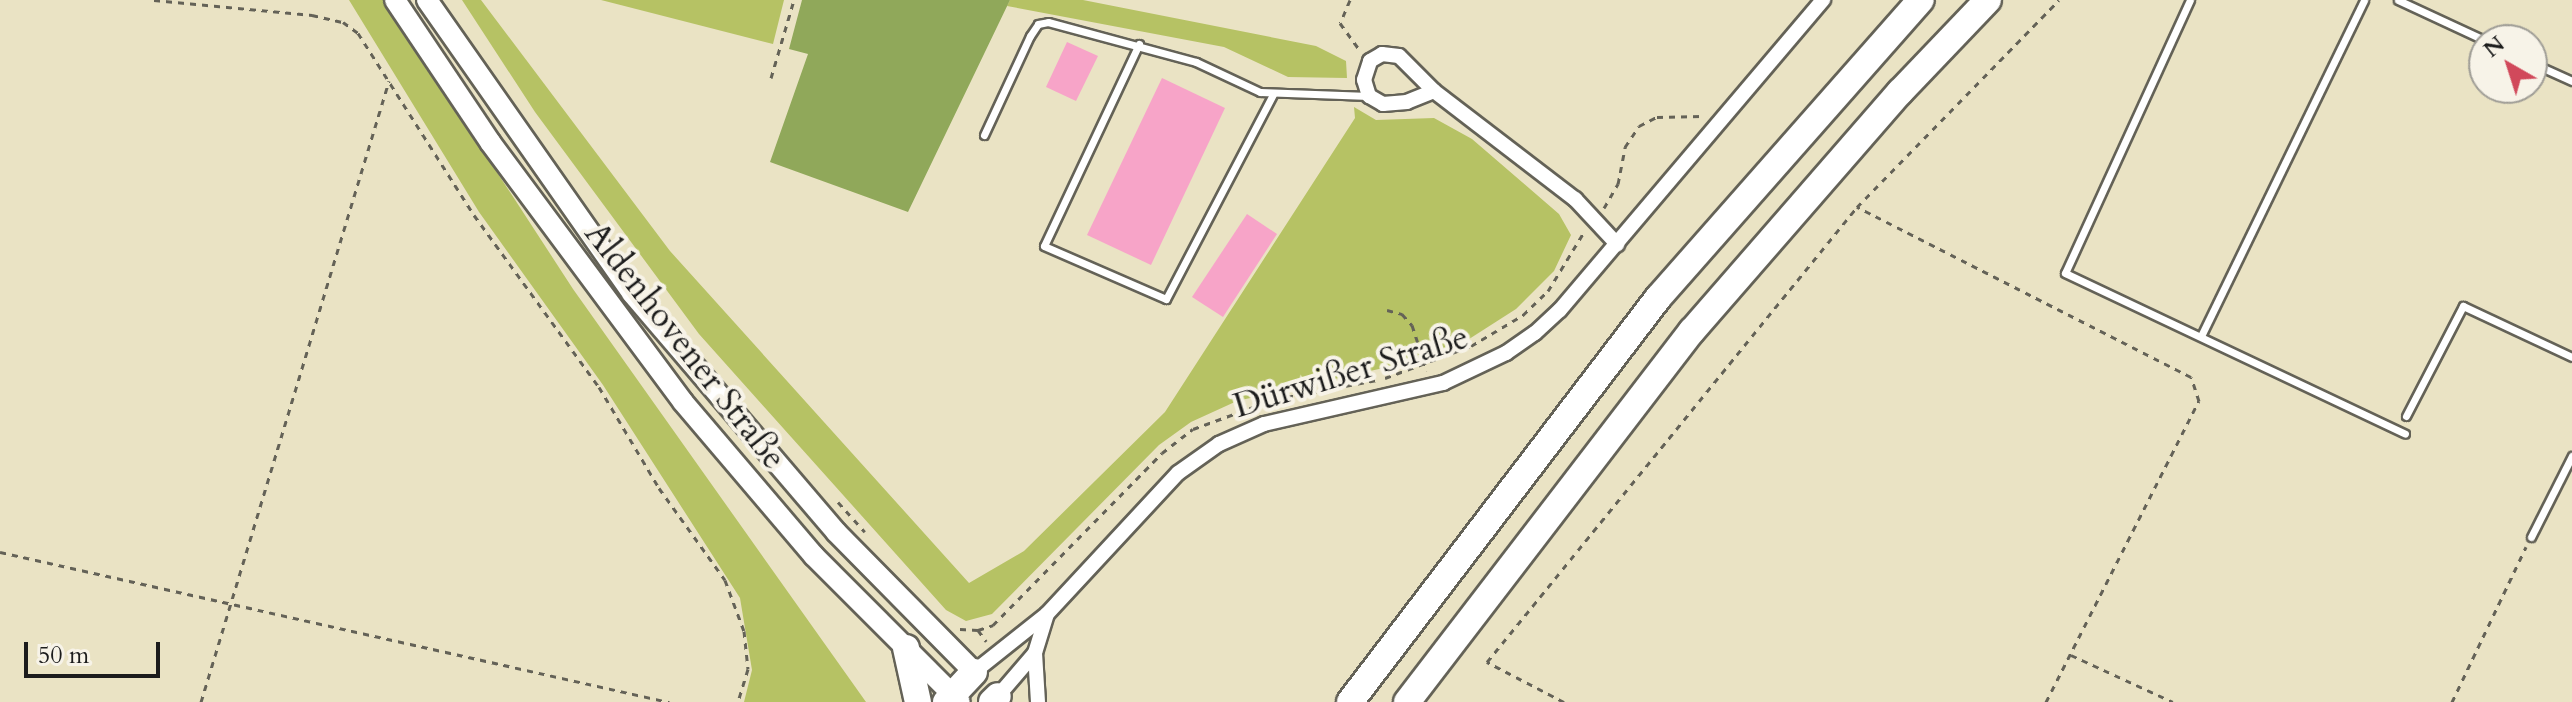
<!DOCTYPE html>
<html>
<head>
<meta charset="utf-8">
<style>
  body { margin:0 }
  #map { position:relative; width:2572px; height:702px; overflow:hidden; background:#eae3c4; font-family:Cardo,serif }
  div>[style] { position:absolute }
  .green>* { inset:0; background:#b6c264 }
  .forest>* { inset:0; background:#90a85a }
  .building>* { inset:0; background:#f7a4c8 }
  .path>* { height:3px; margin-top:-1.5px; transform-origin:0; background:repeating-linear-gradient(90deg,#646257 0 6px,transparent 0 12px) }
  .roads { filter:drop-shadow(2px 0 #646257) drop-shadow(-2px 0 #646257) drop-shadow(0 2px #646257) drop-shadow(0 -2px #646257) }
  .lane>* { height:7px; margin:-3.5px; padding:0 3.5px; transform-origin:3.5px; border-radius:3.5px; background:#fff }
  .street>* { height:14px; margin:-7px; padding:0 7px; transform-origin:7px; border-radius:7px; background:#fff }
  .secondary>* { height:20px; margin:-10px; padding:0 10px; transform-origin:10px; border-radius:10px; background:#fff }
  .highway>* { height:26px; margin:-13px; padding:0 13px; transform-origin:13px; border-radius:13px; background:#fff }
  span { translate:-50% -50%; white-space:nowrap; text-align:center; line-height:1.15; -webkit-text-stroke:8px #f7f3e8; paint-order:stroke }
  .street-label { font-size:34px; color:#1c1c1c }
  .north { position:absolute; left:2468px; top:24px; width:80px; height:80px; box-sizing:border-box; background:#f7f3e8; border:2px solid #9f9d96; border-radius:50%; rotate:321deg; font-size:22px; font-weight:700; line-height:32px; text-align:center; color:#1c1c1c }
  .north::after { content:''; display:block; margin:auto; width:28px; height:36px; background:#d1495b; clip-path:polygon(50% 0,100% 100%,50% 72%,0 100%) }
  .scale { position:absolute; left:24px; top:642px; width:136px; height:36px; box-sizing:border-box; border:4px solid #1c1c1c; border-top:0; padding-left:10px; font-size:24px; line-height:28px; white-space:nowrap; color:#1c1c1c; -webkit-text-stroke:6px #f7f3e8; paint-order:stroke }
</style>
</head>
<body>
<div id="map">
  <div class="green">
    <div style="clip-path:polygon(349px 0,385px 0,573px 289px,866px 702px,744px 702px,752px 670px,740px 598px,603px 385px,479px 212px)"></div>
    <div style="clip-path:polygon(462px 0,481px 0,670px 251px,969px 583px,1024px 551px,1165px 412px,1355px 118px,1354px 107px,1376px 120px,1434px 118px,1472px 139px,1559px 214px,1571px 235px,1554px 271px,1516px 309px,1466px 341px,1410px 362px,1237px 401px,1191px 422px,1159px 445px,992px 614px,966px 621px,946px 610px,699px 334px,535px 112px)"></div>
    <div style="clip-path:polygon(601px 0,784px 0,773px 44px)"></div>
    <div style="clip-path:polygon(1010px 0,1083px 0,1316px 46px,1346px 61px,1347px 78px,1288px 77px,1224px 47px,1007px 6px)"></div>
  </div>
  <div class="forest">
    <div style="clip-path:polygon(802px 0,1010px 0,908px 212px,770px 162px,808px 54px,789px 49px)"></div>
  </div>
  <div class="building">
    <div style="clip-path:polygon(1067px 42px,1098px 56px,1076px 101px,1046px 87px)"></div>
    <div style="clip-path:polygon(1162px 78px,1225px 108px,1151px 265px,1087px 235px)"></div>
    <div style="clip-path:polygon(1247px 214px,1277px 234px,1223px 317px,1192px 297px)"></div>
  </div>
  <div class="path">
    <div style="left:154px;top:0;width:159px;rotate:5.4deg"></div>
    <div style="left:312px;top:15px;width:32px;rotate:13deg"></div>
    <div style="left:343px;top:22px;width:19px;rotate:36deg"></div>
    <div style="left:358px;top:33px;width:216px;rotate:57.5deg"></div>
    <div style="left:474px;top:215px;width:213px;rotate:54deg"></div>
    <div style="left:599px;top:387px;width:117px;rotate:59.3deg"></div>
    <div style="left:659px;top:488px;width:113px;rotate:54.3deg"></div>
    <div style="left:725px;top:580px;width:54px;rotate:69.6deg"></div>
    <div style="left:744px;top:631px;width:38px;rotate:84deg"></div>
    <div style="left:748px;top:669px;width:34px;rotate:107deg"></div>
    <div style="left:1350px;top:0;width:25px;rotate:113deg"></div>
    <div style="left:1340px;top:23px;width:34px;rotate:54deg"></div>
    <div style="left:771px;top:78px;width:81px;rotate:-73.6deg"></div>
    <div style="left:1604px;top:208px;width:28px;rotate:-60deg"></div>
    <div style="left:1618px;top:184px;width:38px;rotate:-79deg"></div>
    <div style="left:1625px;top:147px;width:25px;rotate:-56deg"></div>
    <div style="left:1639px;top:126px;width:20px;rotate:-27deg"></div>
    <div style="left:1657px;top:117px;width:45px;rotate:-1.3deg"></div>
    <div style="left:1387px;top:310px;width:16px;rotate:15deg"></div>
    <div style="left:1402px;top:314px;width:15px;rotate:48deg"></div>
    <div style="left:1412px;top:325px;width:48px;rotate:71.9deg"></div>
    <div style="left:1385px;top:378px;width:92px;rotate:-20.4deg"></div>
    <div style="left:1471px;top:346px;width:61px;rotate:-30.8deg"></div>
    <div style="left:1523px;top:315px;width:35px;rotate:-44deg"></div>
    <div style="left:1548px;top:291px;width:69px;rotate:-58.6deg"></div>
    <div style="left:838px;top:502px;width:40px;rotate:48deg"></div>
    <div style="left:0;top:552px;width:686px;rotate:12.64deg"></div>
    <div style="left:960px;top:629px;width:18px;rotate:3deg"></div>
    <div style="left:978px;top:630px;width:14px;rotate:54deg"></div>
    <div style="left:978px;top:630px;width:16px;rotate:-18deg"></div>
    <div style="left:993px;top:625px;width:241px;rotate:-45.5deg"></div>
    <div style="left:1162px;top:453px;width:39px;rotate:-38deg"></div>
    <div style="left:1193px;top:429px;width:87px;rotate:-20.1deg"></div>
    <div style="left:1275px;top:399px;width:105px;rotate:-10.5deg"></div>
    <div style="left:2071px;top:655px;width:112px;rotate:24.7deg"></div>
    <div style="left:201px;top:702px;width:649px;rotate:-73.16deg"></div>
    <div style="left:1564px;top:702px;width:87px;rotate:-152.5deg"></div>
    <div style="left:1487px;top:662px;width:586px;rotate:-50.88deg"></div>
    <div style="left:2046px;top:702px;width:338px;rotate:-63.1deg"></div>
    <div style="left:2199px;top:401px;width:25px;rotate:-108deg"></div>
    <div style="left:2191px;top:377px;width:375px;rotate:-153deg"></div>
    <div style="left:1857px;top:207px;width:289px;rotate:-45.7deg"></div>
    <div style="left:2452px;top:702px;width:172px;rotate:-64.5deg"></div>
  </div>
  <div class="roads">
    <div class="lane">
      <div style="left:2190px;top:0;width:300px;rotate:114.6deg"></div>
      <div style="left:2065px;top:273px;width:376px;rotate:25.3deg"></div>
      <div style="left:2398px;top:0;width:95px;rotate:24.9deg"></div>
      <div style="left:1139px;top:44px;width:223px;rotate:115.2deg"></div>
      <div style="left:1044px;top:246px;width:133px;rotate:23.5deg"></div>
      <div style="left:1166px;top:299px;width:231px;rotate:-62.4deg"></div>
      <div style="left:2532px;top:63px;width:44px;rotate:24.2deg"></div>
      <div style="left:984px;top:135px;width:109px;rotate:-65.1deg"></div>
      <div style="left:1030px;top:36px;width:14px;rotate:-56deg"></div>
      <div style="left:1038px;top:24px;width:10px;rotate:-11deg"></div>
      <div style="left:1048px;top:22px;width:153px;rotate:15.1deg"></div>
      <div style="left:1196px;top:62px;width:71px;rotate:25.1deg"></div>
      <div style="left:1260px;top:92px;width:109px;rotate:2.1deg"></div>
      <div style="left:2202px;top:334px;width:371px;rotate:-64.1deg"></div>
      <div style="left:2406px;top:416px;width:124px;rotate:-62.6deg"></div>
      <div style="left:2463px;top:306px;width:120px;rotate:25.1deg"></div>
      <div style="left:2531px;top:537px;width:91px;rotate:-63.2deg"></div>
    </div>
    <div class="street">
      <div style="left:1434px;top:91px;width:29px;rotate:158deg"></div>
      <div style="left:1407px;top:102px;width:24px;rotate:175deg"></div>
      <div style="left:1383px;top:104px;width:16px;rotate:-150deg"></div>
      <div style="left:1369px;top:96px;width:17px;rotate:-107deg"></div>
      <div style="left:1364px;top:80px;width:20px;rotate:-72deg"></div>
      <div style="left:1370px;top:61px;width:14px;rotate:-30deg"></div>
      <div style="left:1382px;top:54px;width:17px;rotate:7deg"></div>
      <div style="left:1399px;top:56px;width:49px;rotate:45deg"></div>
      <div style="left:1434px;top:91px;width:178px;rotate:37.5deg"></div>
      <div style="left:1575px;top:199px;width:62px;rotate:47deg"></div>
      <div style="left:1035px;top:653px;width:49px;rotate:86.5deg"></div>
      <div style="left:974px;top:672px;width:93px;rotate:-38.5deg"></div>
      <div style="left:1047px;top:614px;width:192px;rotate:-47.1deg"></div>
      <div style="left:1178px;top:473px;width:50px;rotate:-35.3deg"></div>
      <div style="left:1219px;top:444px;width:49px;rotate:-24deg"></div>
      <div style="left:1264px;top:424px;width:184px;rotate:-12.9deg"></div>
      <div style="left:1443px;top:383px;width:70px;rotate:-25.5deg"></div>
      <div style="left:1506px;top:353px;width:35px;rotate:-35deg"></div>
      <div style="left:1535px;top:333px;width:34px;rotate:-43deg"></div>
      <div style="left:1560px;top:310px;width:407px;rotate:-49.7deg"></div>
      <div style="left:998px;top:696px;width:57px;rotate:-49.3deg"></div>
      <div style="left:1035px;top:653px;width:41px;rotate:-72.9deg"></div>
    </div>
    <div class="secondary">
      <div style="left:395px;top:0;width:171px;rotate:56.2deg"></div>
      <div style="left:490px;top:142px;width:324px;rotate:53.4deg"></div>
      <div style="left:683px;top:402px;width:202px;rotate:49.6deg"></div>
      <div style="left:814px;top:556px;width:206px;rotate:45deg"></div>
      <div style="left:427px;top:0;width:358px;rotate:55deg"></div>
      <div style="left:632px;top:293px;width:314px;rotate:49.5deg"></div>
      <div style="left:836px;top:532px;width:197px;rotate:45.4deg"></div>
    </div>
    <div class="highway">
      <div style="left:906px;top:648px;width:55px;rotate:77.5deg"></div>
      <div style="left:946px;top:702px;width:41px;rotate:-47deg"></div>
      <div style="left:992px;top:702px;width:8px;rotate:-45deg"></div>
      <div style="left:1350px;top:702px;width:508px;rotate:-52.68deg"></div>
      <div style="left:1658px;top:298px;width:397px;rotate:-48.6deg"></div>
      <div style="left:1407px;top:702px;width:468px;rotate:-52.5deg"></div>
      <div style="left:1692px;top:331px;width:317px;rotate:-49deg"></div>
      <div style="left:1900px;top:92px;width:127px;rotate:-46.3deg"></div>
    </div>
  </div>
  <div class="street-label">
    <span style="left:685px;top:346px;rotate:52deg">Aldenhovener Straße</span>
    <span style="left:1351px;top:372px;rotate:-17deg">Dürwißer Straße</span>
  </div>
  <div class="north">N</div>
  <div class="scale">50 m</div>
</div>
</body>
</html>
